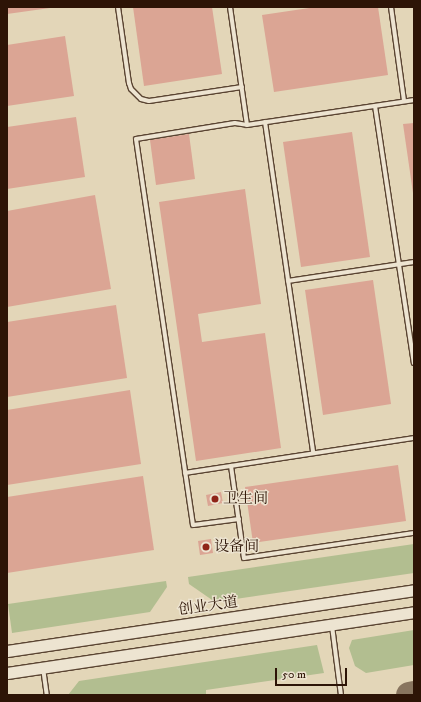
<!DOCTYPE html>
<html>
<head>
<meta charset="utf-8">
<style>
  body { margin:0 }
  #map { position:relative; width:421px; height:702px; overflow:hidden; background:#e3d6b8; font-family:"IM FELL DW Pica","Noto Serif SC",serif }
  div>[style] { position:absolute }
  .green>* { inset:0; background:#b2be90 }
  .taxiway>* { height:26px; margin:-13px; padding:0 13px; transform-origin:13px; border-radius:13px; background:#88755f }
  .building>* { inset:0; background:#dba594 }
  .roads { filter:drop-shadow(1px 0 #5a4432) drop-shadow(-1px 0 #5a4432) drop-shadow(0 1px #5a4432) drop-shadow(0 -1px #5a4432) }
  .service>* { height:4px; margin:-2px; padding:0 2px; transform-origin:2px; border-radius:2px; background:#ede4d1 }
  .secondary>* { height:11px; margin:-5.5px; padding:0 5.5px; transform-origin:5.5px; border-radius:5.5px; background:#ede4d1 }
  .dots>* { width:11px; height:11px; translate:-50% -50%; box-sizing:border-box; border:2px solid #ede4d1; border-radius:50% }
  span { translate:-50% -50%; white-space:nowrap; text-align:center; line-height:1.15; -webkit-text-stroke:3px #ede4d1; paint-order:stroke }
  .poi-label { font-size:15px; color:#2d1406 }
  .left { translate:0 -50%; text-align:left }
  .street-label { font-size:15px; color:#2d1406 }
  .frame { position:absolute; inset:0; border:8px solid #2d1406; pointer-events:none }
  .scale { position:absolute; left:275px; top:668px; width:72px; height:18px; box-sizing:border-box; border:2px solid #2d1406; border-top:0; padding-left:5px; font-size:12px; line-height:14px; white-space:nowrap; color:#2d1406; -webkit-text-stroke:3px #ede4d1; paint-order:stroke }
</style>
</head>
<body>
<div id="map">
  <div class="green">
    <div style="clip-path:polygon(414px 544px,414px 573px,215px 602px,189px 584px,188px 577px)"></div>
    <div style="clip-path:polygon(166px 581px,167px 587px,150px 612px,12px 633px,8px 604px)"></div>
    <div style="clip-path:polygon(414px 630px,414px 665px,366px 673px,355px 666px,349px 648px,352px 640px)"></div>
    <div style="clip-path:polygon(317px 645px,324px 673px,206px 690px,206px 695px,68px 695px,79px 681px)"></div>
  </div>
  <div class="taxiway">
    <div style="left:409px;top:695px;width:5px;rotate:-11deg"></div>
  </div>
  <div class="building">
    <div style="clip-path:polygon(7px 7px,50px 7px,50px 8px,7px 14px)"></div>
    <div style="clip-path:polygon(133px 7px,212px 7px,222px 74px,144px 86px)"></div>
    <div style="clip-path:polygon(316px 7px,378px 7px,388px 75px,274px 92px,262px 15px)"></div>
    <div style="clip-path:polygon(65px 36px,74px 96px,7px 106px,7px 45px)"></div>
    <div style="clip-path:polygon(76px 117px,85px 177px,7px 189px,7px 127px)"></div>
    <div style="clip-path:polygon(414px 123px,414px 193px,413px 193px,403px 124px)"></div>
    <div style="clip-path:polygon(352px 132px,370px 257px,301px 267px,283px 142px)"></div>
    <div style="clip-path:polygon(189px 134px,195px 179px,156px 185px,150px 140px)"></div>
    <div style="clip-path:polygon(245px 189px,261px 304px,198px 314px,202px 342px,265px 333px,281px 448px,196px 461px,159px 202px)"></div>
    <div style="clip-path:polygon(95px 195px,111px 289px,7px 307px,7px 211px)"></div>
    <div style="clip-path:polygon(373px 280px,391px 404px,323px 415px,305px 290px)"></div>
    <div style="clip-path:polygon(116px 305px,127px 378px,7px 397px,7px 322px)"></div>
    <div style="clip-path:polygon(130px 390px,141px 464px,7px 485px,7px 410px)"></div>
    <div style="clip-path:polygon(398px 465px,406px 521px,253px 543px,245px 487px)"></div>
    <div style="clip-path:polygon(143px 476px,154px 550px,7px 573px,7px 497px)"></div>
    <div style="clip-path:polygon(221px 492px,223px 503px,208px 506px,206px 495px)"></div>
    <div style="clip-path:polygon(211px 539px,213px 553px,200px 555px,198px 541px)"></div>
  </div>
  <div class="roads">
    <div class="service">
      <div style="left:118px;top:7px;width:77px;rotate:81.8deg"></div>
      <div style="left:129px;top:83px;width:6px;rotate:72deg"></div>
      <div style="left:131px;top:89px;width:14px;rotate:45deg"></div>
      <div style="left:141px;top:99px;width:8px;rotate:14deg"></div>
      <div style="left:149px;top:101px;width:94px;rotate:-8.6deg"></div>
      <div style="left:230px;top:7px;width:119px;rotate:81.8deg"></div>
      <div style="left:247px;top:125px;width:169px;rotate:-8.5deg"></div>
      <div style="left:391px;top:7px;width:95px;rotate:82.1deg"></div>
      <div style="left:375px;top:106px;width:260px;rotate:81.4deg"></div>
      <div style="left:265px;top:122px;width:334px;rotate:81.7deg"></div>
      <div style="left:288px;top:281px;width:127px;rotate:-8.6deg"></div>
      <div style="left:231px;top:466px;width:93px;rotate:82deg"></div>
      <div style="left:244px;top:558px;width:172px;rotate:-8.4deg"></div>
      <div style="left:185px;top:473px;width:232px;rotate:-8.7deg"></div>
      <div style="left:239px;top:519px;width:46px;rotate:172.6deg"></div>
      <div style="left:193px;top:525px;width:390px;rotate:-98.4deg"></div>
      <div style="left:136px;top:139px;width:100px;rotate:-9.2deg"></div>
      <div style="left:235px;top:123px;width:12px;rotate:9deg"></div>
      <div style="left:332px;top:626px;width:70px;rotate:82.6deg"></div>
      <div style="left:43px;top:668px;width:27px;rotate:82deg"></div>
    </div>
    <div class="secondary">
      <div style="left:7px;top:651px;width:412px;rotate:-8.5deg"></div>
      <div style="left:7px;top:673px;width:412px;rotate:-8.5deg"></div>
    </div>
  </div>
  <div class="dots">
    <div style="left:215px;top:499px;background:#8f2418"></div>
    <div style="left:206px;top:547px;background:#8f2418"></div>
  </div>
  <div class="poi-label">
    <span class="left" style="left:223px;top:499px">卫生间</span>
    <span class="left" style="left:214px;top:547px">设备间</span>
  </div>
  <div class="street-label">
    <span style="left:208px;top:606px;rotate:-8deg">创业大道</span>
  </div>
  <div class="frame"></div>
  <div class="scale">50 m</div>
</div>
</body>
</html>
